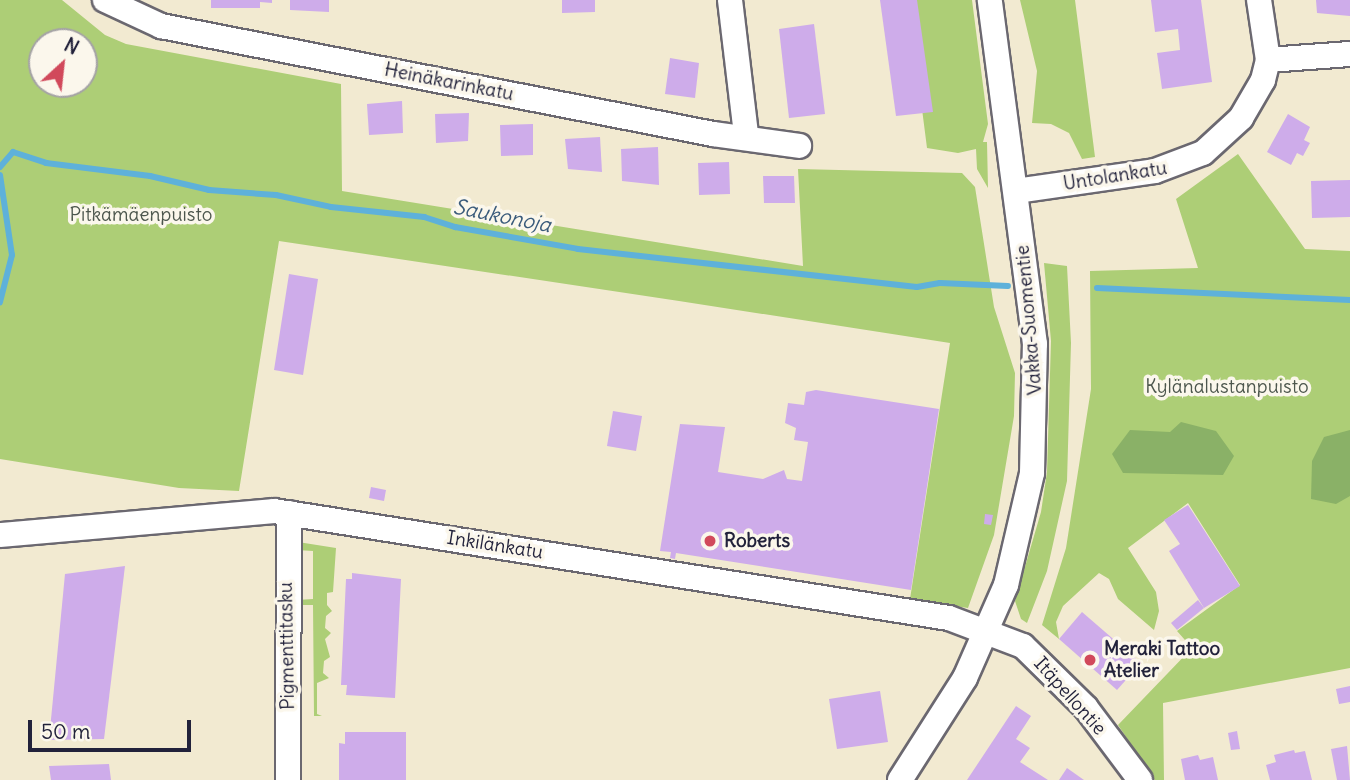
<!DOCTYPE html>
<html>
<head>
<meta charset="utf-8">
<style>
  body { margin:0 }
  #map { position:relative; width:1350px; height:780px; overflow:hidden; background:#f2ead1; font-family:Delius,sans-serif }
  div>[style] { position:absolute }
  .green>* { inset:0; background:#adce76 }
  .forest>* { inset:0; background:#8ab167 }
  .stream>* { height:6px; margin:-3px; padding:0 3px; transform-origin:3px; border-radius:3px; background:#5eb1da }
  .building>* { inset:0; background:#ceacea }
  .roads { filter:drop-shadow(2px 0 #6b6870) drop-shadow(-2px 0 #6b6870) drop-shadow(0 2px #6b6870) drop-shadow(0 -2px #6b6870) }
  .minor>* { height:24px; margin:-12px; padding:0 12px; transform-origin:12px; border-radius:12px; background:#fff }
  .dots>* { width:19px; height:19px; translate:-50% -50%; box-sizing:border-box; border:4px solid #fbf7ec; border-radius:50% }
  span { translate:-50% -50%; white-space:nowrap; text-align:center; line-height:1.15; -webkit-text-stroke:7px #fbf7ec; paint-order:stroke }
  .street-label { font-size:19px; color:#22223b }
  .park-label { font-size:19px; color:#4c564d }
  .poi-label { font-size:19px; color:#22223b; font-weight:700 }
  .left { translate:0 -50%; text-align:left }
  .water-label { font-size:21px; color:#3a5b7b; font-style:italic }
  .north { position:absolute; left:28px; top:28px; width:70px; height:70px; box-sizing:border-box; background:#fbf7ec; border:2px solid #a4a2a5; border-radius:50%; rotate:27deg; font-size:19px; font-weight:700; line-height:28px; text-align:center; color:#22223b }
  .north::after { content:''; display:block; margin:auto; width:24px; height:32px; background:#d1495b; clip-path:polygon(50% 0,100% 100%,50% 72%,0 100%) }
  .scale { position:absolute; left:28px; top:720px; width:163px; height:32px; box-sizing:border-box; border:4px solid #22223b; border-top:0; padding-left:9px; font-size:21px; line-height:24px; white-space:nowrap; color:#22223b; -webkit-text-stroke:5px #fbf7ec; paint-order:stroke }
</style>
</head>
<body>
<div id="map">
  <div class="green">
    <div style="clip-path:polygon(evenodd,0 0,62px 0,105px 35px,126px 44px,341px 84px,342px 191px,803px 266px,798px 169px,962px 173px,975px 187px,994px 307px,1015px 373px,1014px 416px,994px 535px,968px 608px,910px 599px,950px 343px,679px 301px,279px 241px,239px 491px,179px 488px,0 459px,0 0,42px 42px,84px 42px,84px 84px,42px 84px,42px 42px)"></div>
    <div style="clip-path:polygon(908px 0,972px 0,988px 124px,983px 142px,987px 142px,988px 188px,977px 169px,976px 149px,958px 153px,927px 148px)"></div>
    <div style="clip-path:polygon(1020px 0,1075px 0,1095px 157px,1082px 159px,1069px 133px,1051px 124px,1032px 123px,1037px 71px)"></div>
    <div style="clip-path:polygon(1238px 154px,1305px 249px,1350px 251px,1350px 668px,1163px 703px,1164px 780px,1155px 780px,1118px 725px,1192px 648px,1177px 631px,1240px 585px,1188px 503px,1128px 548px,1156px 592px,1159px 611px,1154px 630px,1118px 599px,1109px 579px,1099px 573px,1063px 606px,1056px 622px,1059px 639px,1042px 625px,1066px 548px,1091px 389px,1090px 271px,1198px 268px,1176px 199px)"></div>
    <div style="clip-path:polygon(1044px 263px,1067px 266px,1071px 343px,1067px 481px,1047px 571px,1027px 623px,1021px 619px,1015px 601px,1041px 512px,1047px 472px,1051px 341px)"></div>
    <div style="clip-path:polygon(298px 542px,336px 548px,333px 592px,327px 593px,327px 605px,332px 611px,326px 616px,325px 628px,331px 633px,325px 639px,330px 657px,324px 661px,323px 673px,329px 678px,317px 683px,317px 714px,322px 716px,314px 716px,313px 605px,298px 605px,297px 600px,313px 599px,313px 551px,297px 550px)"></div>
  </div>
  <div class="forest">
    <div style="clip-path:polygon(1181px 422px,1216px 431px,1234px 456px,1223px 475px,1123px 473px,1112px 454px,1130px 430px,1170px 432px)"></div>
    <div style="clip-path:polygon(1350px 430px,1350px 496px,1336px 504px,1311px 499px,1312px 461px,1324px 437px)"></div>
  </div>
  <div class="stream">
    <div style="left:0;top:167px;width:20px;rotate:-49deg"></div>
    <div style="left:13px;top:152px;width:35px;rotate:18deg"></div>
    <div style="left:46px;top:163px;width:105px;rotate:7.1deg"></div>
    <div style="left:150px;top:176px;width:61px;rotate:13.3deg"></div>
    <div style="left:209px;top:190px;width:67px;rotate:4.3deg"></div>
    <div style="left:276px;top:195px;width:56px;rotate:12.3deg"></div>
    <div style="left:331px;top:207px;width:94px;rotate:6.1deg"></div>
    <div style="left:424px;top:217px;width:33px;rotate:18deg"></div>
    <div style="left:455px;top:227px;width:125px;rotate:10.1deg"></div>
    <div style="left:578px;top:249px;width:341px;rotate:6.4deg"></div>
    <div style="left:917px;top:287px;width:23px;rotate:-10deg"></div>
    <div style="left:940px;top:283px;width:68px;rotate:2.5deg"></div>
    <div style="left:0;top:175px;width:81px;rotate:81.5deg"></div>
    <div style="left:12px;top:255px;width:49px;rotate:104.3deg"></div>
    <div style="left:1097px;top:288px;width:253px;rotate:2.7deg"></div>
  </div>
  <div class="building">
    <div style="clip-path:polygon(211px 0,272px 0,272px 3px,260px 2px,260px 8px,211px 8px)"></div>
    <div style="clip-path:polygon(290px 0,329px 0,329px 12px,290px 10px)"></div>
    <div style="clip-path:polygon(562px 0,595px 0,595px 12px,562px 13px)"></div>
    <div style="clip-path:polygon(880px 0,917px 0,933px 112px,896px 116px)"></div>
    <div style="clip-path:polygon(1151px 0,1201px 0,1212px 82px,1162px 89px,1157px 53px,1180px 50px,1178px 29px,1155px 32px)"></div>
    <div style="clip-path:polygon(1316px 0,1350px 0,1350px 16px,1317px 13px)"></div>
    <div style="clip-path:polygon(814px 24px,825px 114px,789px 118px,779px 29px)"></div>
    <div style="clip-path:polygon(670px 58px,699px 63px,695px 98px,665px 94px)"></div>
    <div style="clip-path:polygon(402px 101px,403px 133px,369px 135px,367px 104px)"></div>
    <div style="clip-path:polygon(469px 113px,468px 141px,436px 143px,435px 114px)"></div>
    <div style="clip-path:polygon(1288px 114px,1310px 127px,1304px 140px,1310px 143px,1303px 156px,1297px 153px,1291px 165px,1267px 152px)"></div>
    <div style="clip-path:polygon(533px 124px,533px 155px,501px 156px,500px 125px)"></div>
    <div style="clip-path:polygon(600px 137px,602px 172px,568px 169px,565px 139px)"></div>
    <div style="clip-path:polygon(658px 147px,659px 185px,622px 181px,621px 149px)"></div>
    <div style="clip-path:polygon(729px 162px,730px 194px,699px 195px,698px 163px)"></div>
    <div style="clip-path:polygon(763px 176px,794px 176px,795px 203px,764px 203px)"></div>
    <div style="clip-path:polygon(1350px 180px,1350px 217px,1312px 218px,1311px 181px)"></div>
    <div style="clip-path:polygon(289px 274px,318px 279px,303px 375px,274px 370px)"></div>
    <div style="clip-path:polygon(816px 390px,939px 409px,911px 590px,676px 553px,675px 559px,670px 558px,671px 552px,660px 551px,680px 424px,725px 427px,718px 472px,763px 479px,784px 470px,787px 479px,802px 481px,808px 442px,794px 440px,796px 428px,785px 423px,788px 403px,804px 405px,806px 392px)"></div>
    <div style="clip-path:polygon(613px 411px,642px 416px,636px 451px,607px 446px)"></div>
    <div style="clip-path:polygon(371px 487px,386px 490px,384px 501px,369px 498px)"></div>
    <div style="clip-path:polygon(1188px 505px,1240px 586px,1204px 608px,1169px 551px,1180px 544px,1164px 520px)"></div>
    <div style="clip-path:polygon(985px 514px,993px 515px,991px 525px,984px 524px)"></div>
    <div style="clip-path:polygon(125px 566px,104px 739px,49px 740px,65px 574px)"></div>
    <div style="clip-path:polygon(352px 573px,401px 579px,395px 698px,346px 695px,347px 685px,341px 685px,346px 579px,352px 579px)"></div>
    <div style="clip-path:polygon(1198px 600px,1204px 608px,1177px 630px,1171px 623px)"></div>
    <div style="clip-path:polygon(1082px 612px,1141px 663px,1117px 690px,1059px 639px)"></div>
    <div style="clip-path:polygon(1350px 686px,1350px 702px,1339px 704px,1336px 689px)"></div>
    <div style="clip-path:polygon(880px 691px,888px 742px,837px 749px,829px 699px)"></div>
    <div style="clip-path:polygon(1016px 706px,1031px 716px,1016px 739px,1030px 748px,1020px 762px,1048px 780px,967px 780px)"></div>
    <div style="clip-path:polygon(1237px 731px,1240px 749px,1231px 750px,1228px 733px)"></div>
    <div style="clip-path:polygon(345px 732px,406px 732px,406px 780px,339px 780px,339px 743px,345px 744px)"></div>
    <div style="clip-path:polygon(1347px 746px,1350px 780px,1337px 780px,1331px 749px)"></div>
    <div style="clip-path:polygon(1294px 750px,1295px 753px,1305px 751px,1312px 780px,1270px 780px,1266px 765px,1276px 762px,1274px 755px)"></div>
    <div style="clip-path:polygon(1198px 755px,1200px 760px,1213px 757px,1218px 780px,1185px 780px,1181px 759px)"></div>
    <div style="clip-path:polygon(109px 764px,111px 780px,51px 780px,49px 766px)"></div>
    <div style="clip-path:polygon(1067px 768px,1084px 780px,1059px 780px)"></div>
  </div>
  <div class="roads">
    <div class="minor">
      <div style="left:105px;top:0;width:62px;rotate:24.9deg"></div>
      <div style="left:161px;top:26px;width:562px;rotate:11.07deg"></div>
      <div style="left:713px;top:134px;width:87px;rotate:7.9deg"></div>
      <div style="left:730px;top:0;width:136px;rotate:83.2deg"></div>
      <div style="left:1268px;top:60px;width:82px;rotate:-4.2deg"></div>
      <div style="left:1016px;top:191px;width:140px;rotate:-8.2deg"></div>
      <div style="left:1155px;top:171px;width:51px;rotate:-20.6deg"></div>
      <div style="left:1203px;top:153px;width:52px;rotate:-42.6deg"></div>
      <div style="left:1241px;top:118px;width:44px;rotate:-59.9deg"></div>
      <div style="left:1263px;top:80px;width:21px;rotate:-76deg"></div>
      <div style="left:1268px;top:60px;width:61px;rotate:-98.5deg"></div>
      <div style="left:0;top:535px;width:275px;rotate:-5deg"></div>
      <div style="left:274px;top:511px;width:683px;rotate:9.01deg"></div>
      <div style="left:949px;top:618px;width:79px;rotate:20.7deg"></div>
      <div style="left:1023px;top:646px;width:88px;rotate:44.5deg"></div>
      <div style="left:1086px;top:708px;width:90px;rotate:53.1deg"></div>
      <div style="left:288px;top:780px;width:267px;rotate:-89.8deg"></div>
      <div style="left:900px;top:780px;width:121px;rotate:-57.5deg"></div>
      <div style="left:965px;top:678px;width:102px;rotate:-66.2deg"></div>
      <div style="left:1006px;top:585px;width:115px;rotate:-76.9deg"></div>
      <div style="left:1032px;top:473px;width:129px;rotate:-88.7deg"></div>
      <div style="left:1035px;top:344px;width:347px;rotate:-97.5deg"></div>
    </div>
  </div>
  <div class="dots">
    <div style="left:710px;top:541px;background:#d1495b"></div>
    <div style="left:1090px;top:660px;background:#d1495b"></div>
  </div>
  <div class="street-label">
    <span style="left:449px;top:82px;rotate:11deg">Heinäkarinkatu</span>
    <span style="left:1115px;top:176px;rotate:-9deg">Untolankatu</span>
    <span style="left:1029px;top:320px;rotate:-95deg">Vakka-Suomentie</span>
    <span style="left:495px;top:545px;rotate:9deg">Inkilänkatu</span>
    <span style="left:287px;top:646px;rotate:-91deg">Pigmenttitasku</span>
    <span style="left:1070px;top:696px;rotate:48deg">Itäpellontie</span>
  </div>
  <div class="park-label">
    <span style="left:141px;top:215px">Pitkämäenpuisto</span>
    <span style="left:1227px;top:387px">Kylänalustanpuisto</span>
  </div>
  <div class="poi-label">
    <span class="left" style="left:724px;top:541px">Roberts</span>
    <span class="left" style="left:1104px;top:660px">Meraki Tattoo<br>Atelier</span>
  </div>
  <div class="water-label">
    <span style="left:502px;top:216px;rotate:11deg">Saukonoja</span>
  </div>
  <div class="north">N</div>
  <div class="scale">50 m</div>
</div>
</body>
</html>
